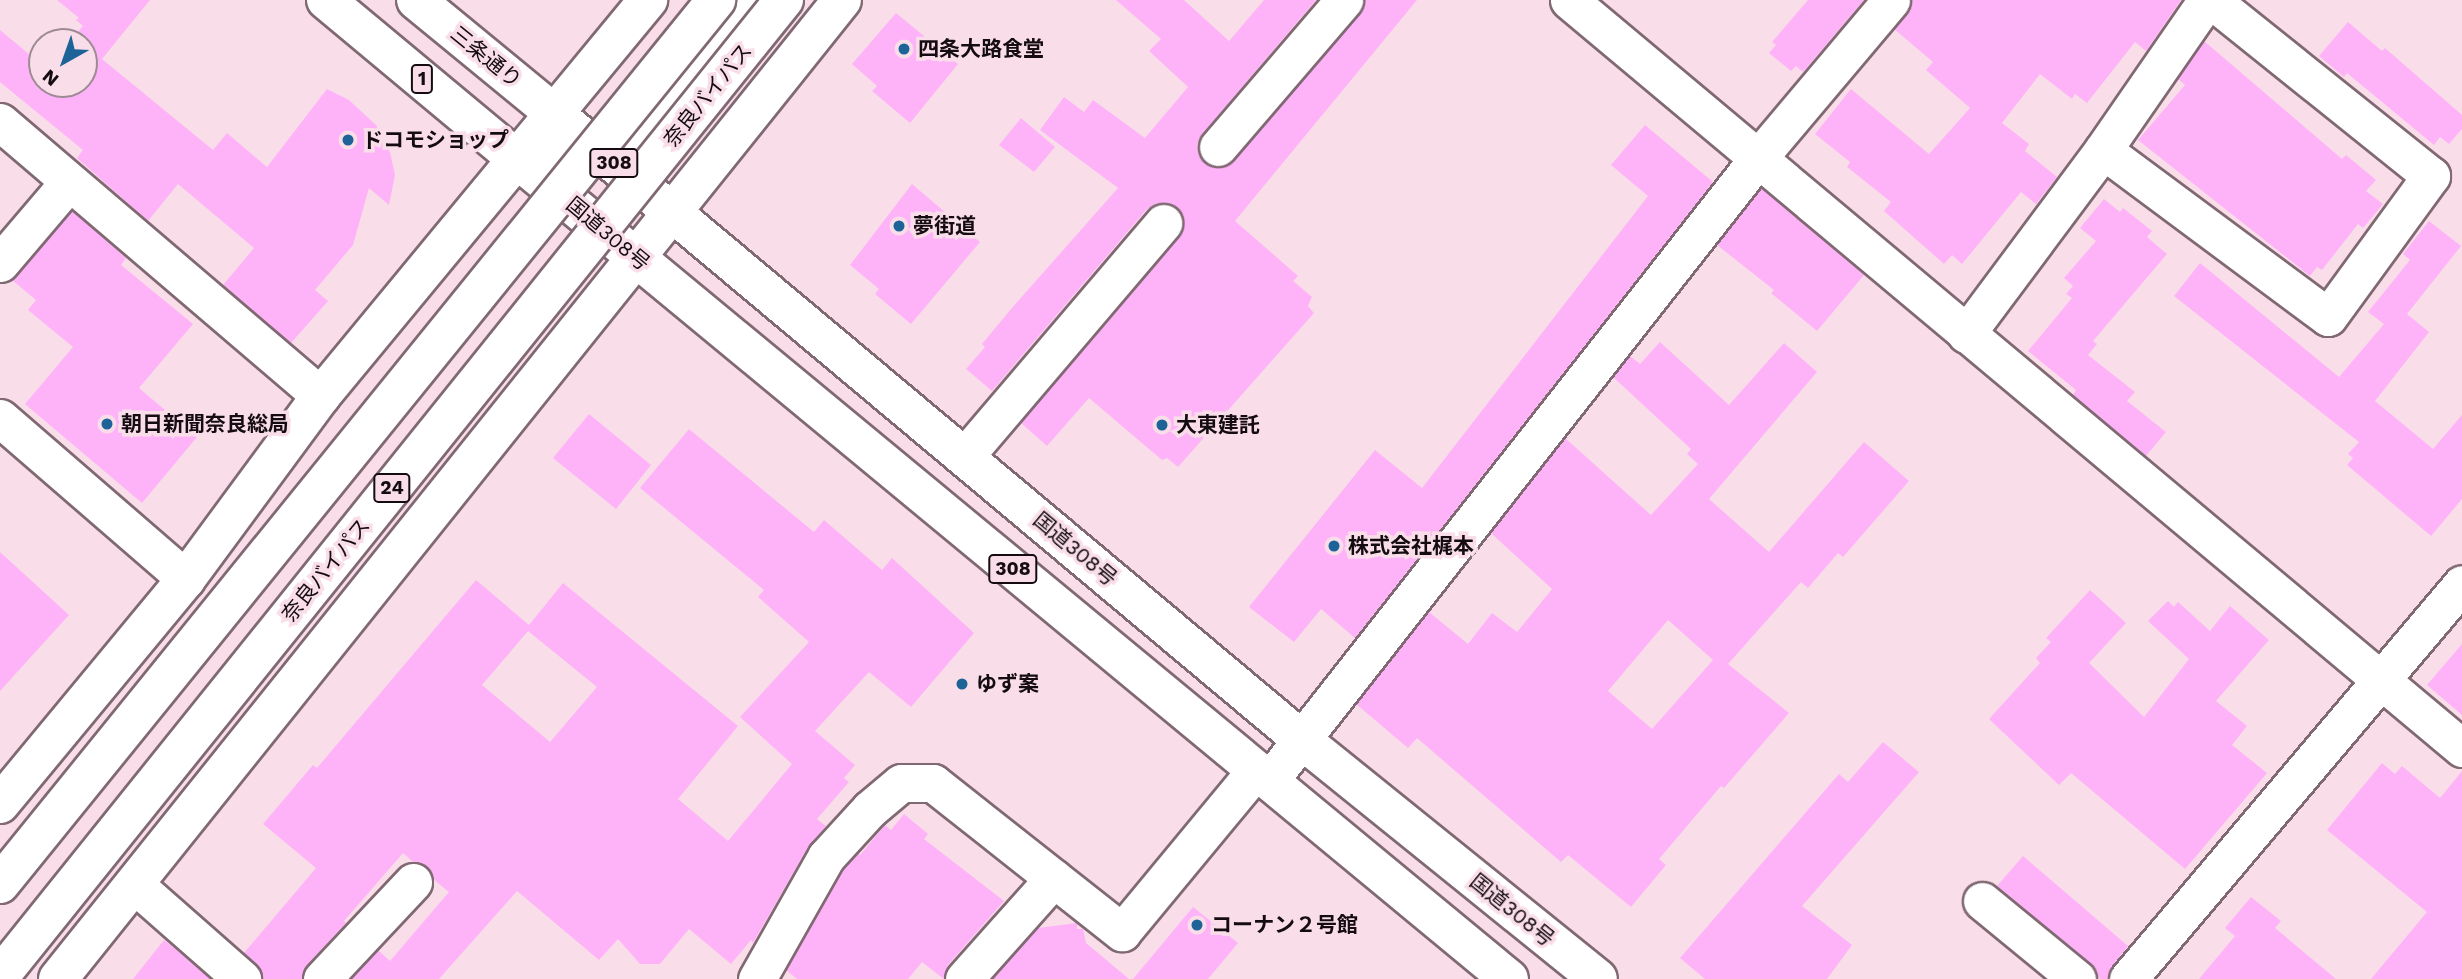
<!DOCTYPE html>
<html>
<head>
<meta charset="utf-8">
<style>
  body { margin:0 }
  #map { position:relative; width:2462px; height:979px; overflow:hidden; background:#f9dee9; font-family:"Work Sans","Noto Sans JP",sans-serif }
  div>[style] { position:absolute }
  .building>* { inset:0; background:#feb3f9 }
  .roads { filter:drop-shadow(2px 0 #806973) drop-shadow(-2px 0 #806973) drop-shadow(0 2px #806973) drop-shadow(0 -2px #806973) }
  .minor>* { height:37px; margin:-18.5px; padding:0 18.5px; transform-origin:18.5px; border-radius:18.5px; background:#fff }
  .major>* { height:38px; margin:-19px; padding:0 19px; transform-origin:19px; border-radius:19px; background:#fff }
  .highway>* { height:38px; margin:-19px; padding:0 19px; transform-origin:19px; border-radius:19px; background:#fff }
  .bridges { filter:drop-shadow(2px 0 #806973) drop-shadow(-2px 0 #806973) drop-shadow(0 2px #806973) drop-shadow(0 -2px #806973) }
  .highway-bridge>* { height:38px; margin:-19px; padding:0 19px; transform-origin:19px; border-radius:19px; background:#fff }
  .dots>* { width:19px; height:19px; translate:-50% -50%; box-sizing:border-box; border:4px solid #f9dee9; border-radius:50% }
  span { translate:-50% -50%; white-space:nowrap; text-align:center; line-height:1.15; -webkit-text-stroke:7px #f9dee9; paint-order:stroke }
  .shield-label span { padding:2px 5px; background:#f9dee9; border:2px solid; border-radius:5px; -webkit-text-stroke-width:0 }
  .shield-label { font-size:19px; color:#140c10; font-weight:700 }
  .poi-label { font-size:21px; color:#140c10; font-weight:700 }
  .left { translate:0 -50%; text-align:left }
  .street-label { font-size:21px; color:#140c10 }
  .north { position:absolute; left:28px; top:28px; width:70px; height:70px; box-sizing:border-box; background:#f9dee9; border:2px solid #9d8a92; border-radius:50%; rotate:220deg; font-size:19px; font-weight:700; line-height:28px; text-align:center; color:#140c10 }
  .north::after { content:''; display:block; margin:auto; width:24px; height:32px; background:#1e6397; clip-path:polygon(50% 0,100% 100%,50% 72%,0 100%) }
</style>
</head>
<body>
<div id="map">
  <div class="building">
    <div style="clip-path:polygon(57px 0,150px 0,102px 59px,213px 150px,227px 133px,267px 167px,327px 89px,349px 100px,376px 125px,390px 152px,395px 175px,389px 205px,369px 188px,353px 245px,315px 290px,328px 301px,291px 343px,223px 285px,254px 248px,178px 184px,148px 221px,77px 158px,83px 150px,0 82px,0 30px,42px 65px,42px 84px,84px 84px,84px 42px,69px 42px,83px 26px,76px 20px,79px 18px)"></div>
    <div style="clip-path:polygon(1116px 0,1184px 0,1229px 41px,1264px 0,1316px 0,1202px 134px,1197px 144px,1199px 155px,1205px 163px,1215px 168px,1226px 166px,1234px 161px,1360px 14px,1364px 0,1417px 0,1235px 221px,1298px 276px,1293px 281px,1312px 297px,1308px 306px,1314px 313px,1178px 467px,1167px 458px,1162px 460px,1089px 398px,1047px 446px,1021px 423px,1179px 237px,1183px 227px,1183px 217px,1177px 207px,1167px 203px,1157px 203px,1147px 209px,992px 391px,966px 369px,985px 347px,982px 344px,1011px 309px,1118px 188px,1040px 130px,1064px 97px,1084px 112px,1093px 100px,1145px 138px,1188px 87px,1149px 51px,1161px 39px)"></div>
    <div style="clip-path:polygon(1808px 0,1864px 0,1803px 72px,1796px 66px,1791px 71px,1769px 53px,1776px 45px,1772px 42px)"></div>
    <div style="clip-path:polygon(1911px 0,2181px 0,2146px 51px,2135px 42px,2087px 103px,2075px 94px,2072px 99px,2040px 74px,2002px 123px,2029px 144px,2025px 151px,2057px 177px,2036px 204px,2021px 192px,1962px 264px,1952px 255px,1944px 264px,1884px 211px,1891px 202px,1847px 167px,1850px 162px,1815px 134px,1851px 89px,1929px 154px,1970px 108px,1926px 70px,1933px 62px,1894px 29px,1907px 13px)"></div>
    <div style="clip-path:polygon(896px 13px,958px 64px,910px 123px,872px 91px,877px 86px,852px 64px)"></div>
    <div style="clip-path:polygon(2348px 22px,2382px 51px,2385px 48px,2462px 115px,2462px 129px,2449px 144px,2440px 137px,2434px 145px,2347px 73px,2344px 77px,2319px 56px)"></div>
    <div style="clip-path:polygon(2204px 41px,2342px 159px,2346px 155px,2376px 180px,2366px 191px,2383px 204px,2363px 228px,2358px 224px,2322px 270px,2317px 267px,2310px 276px,2138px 140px,2185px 85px,2178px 79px)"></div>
    <div style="clip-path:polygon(1021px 118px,1055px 147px,1034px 172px,999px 145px)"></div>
    <div style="clip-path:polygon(1645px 125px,1713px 182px,1355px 638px,1321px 609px,1294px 642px,1249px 607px,1375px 450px,1422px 488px,1648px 196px,1611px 165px)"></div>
    <div style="clip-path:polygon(912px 184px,980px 242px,911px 324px,875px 294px,879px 289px,850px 265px)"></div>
    <div style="clip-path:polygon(1761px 188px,1864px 275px,1817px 331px,1771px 293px,1774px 290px,1717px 245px)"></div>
    <div style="clip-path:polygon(2104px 199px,2120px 212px,2123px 208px,2152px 231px,2147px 237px,2167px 254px,2093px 341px,2097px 344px,2088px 355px,2135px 392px,2127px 401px,2166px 432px,2146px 456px,2073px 395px,2076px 390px,2028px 351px,2072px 298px,2066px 294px,2073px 286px,2064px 278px,2096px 241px,2080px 228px)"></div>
    <div style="clip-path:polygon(72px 211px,126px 258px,121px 265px,193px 324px,139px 388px,197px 437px,142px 503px,25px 404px,73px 347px,28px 310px,36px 300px,12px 280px)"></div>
    <div style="clip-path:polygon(2429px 221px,2461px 246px,2407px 314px,2429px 332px,2375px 401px,2433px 449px,2462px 415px,2462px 499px,2431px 536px,2347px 465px,2353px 458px,2348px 454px,2359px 442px,2174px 296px,2200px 263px,2339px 377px,2384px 324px,2368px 312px,2410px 260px,2403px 254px)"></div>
    <div style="clip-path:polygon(evenodd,1660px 342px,1729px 405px,1784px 343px,1817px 372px,1709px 499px,1769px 552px,1864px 442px,1909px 481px,1843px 557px,1838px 553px,1808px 588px,1801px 582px,1728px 664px,1789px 713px,1724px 788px,1721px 786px,1659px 859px,1666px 865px,1631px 907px,1568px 855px,1561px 862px,1417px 738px,1408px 748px,1356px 704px,1429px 612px,1468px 644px,1492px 613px,1517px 632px,1552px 589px,1491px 533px,1565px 438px,1651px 515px,1698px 464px,1687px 454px,1691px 449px,1613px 377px,1630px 356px,1640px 364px,1660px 342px,1668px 620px,1713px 660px,1652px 729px,1608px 691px,1668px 620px)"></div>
    <div style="clip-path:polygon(589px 414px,651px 465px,616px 509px,553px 458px)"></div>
    <div style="clip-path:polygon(evenodd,689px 429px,814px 532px,824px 520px,882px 570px,892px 558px,974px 633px,911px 707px,869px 672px,815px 731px,855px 765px,844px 778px,849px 782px,817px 819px,826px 826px,808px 847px,753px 943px,751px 940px,731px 964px,689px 929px,660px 964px,640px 964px,618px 939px,599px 960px,517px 891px,439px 979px,351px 979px,378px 950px,390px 961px,449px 892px,433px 879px,427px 866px,413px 862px,403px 853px,344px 921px,346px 923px,307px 965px,302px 979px,262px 979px,256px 964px,244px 953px,316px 868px,263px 824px,313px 765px,317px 768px,476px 580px,529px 625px,563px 583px,738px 726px,678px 799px,728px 841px,792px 764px,740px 717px,809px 642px,758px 597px,764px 590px,640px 488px,689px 429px,528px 631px,597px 687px,550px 742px,482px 685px,528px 631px)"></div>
    <div style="clip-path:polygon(0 552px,69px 615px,0 691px)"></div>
    <div style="clip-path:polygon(2090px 590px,2126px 623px,2089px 663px,2144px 717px,2189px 659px,2148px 621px,2168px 601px,2174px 607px,2178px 602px,2210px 631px,2230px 606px,2269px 640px,2216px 701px,2247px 726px,2232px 745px,2267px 773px,2185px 869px,2071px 773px,2059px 785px,1989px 719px,2040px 663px,2036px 658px,2051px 642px,2046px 638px)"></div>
    <div style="clip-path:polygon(2462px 644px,2462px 715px,2427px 685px)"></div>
    <div style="clip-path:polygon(1883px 742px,1919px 772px,1802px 906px,1852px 945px,1827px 979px,1705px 979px,1680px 958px,1839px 774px,1848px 782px)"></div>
    <div style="clip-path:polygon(2382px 763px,2395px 774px,2402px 766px,2440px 798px,2462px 771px,2462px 979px,2371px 979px,2427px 912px,2327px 830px)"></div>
    <div style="clip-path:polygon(904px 814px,928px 834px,924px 839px,1004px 901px,948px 965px,944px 979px,922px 962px,908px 979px,797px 979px,786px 970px,843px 869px,858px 853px,860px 855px,885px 825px,891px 830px)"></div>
    <div style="clip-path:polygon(2023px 856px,2128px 946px,2112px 966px,2108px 979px,2100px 979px,2090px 963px,1997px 886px)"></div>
    <div style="clip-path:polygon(2251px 897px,2281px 921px,2275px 928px,2336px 979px,2199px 979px,2235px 936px,2225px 928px)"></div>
    <div style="clip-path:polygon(1193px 907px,1238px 943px,1208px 979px,1133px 979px)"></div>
    <div style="clip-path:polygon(1077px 923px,1077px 929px,1083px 929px,1086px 943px,1129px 979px,992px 979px,1038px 928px)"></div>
    <div style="clip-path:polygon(164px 940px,178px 951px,210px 979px,133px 979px)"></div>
  </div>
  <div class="roads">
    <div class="minor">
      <div style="left:1569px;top:0;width:1165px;rotate:39.95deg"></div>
      <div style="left:0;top:122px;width:422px;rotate:40.5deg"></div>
      <div style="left:1218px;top:147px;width:194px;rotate:-49.4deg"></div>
      <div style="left:2103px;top:150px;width:280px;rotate:36.6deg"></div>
      <div style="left:2328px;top:317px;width:175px;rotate:-53.9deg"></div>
      <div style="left:2431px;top:176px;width:282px;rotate:-141.3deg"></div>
      <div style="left:0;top:263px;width:106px;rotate:-49.6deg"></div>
      <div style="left:1966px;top:334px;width:229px;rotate:-53.3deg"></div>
      <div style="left:2103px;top:150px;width:183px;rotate:-55.3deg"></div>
      <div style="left:0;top:418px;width:246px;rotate:40.9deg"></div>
      <div style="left:965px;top:456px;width:306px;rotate:-49.6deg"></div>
      <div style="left:1269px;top:781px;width:793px;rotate:-51.86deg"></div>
      <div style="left:1759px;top:157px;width:205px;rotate:-49.9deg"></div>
      <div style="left:134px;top:884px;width:144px;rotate:41.3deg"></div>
      <div style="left:1982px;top:901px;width:123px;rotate:39.4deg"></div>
      <div style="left:322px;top:979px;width:133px;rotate:-46.8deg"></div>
      <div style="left:757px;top:979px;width:140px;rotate:-60.5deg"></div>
      <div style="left:826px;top:857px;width:65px;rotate:-47.5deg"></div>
      <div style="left:870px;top:809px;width:40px;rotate:-40deg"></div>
      <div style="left:901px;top:783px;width:32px"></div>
      <div style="left:933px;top:783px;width:241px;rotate:38.3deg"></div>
      <div style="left:1122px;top:932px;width:210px;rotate:-50.4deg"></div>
      <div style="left:964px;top:979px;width:135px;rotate:-48.3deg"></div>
      <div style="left:2128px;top:979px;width:517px;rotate:-49.78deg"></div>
    </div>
    <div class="major">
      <div style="left:326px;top:0;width:249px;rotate:39.8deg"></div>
      <div style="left:416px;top:0;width:181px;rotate:39.4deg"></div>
    </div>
    <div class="highway">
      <div style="left:556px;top:115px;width:973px;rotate:39.96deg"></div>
      <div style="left:1302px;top:740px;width:380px;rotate:38.9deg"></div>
      <div style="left:517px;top:159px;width:1287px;rotate:39.58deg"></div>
      <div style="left:517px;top:159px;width:58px"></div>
      <div style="left:575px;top:159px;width:26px;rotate:-18deg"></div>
      <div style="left:600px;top:151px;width:53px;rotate:-27.1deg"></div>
      <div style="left:647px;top:127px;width:138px;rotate:-49.1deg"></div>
      <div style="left:737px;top:23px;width:35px;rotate:-40deg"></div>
      <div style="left:0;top:804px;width:292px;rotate:-50.4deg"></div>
      <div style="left:186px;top:579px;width:227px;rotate:-53.6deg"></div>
      <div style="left:321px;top:396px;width:514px;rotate:-50.45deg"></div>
      <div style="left:58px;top:979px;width:1254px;rotate:-51.31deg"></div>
    </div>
  </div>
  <div class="bridges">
    <div class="highway-bridge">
      <div style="left:0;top:884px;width:1138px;rotate:-50.99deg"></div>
      <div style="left:0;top:976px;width:1252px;rotate:-51.23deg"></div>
    </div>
  </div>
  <div class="dots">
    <div style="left:904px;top:49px;background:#1e6397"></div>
    <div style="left:348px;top:140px;background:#1e6397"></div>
    <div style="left:899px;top:226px;background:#1e6397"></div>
    <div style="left:107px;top:424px;background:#1e6397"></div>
    <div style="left:1162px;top:425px;background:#1e6397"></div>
    <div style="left:1334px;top:546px;background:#1e6397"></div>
    <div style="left:962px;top:684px;background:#1e6397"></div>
    <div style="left:1197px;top:925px;background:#1e6397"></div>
  </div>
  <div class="shield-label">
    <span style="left:422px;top:79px">1</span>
    <span style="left:614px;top:163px">308</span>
    <span style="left:392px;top:488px">24</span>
    <span style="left:1013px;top:569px">308</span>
  </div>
  <div class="poi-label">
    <span class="left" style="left:918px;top:49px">四条大路食堂</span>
    <span class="left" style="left:362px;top:140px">ドコモショップ</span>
    <span class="left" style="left:913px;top:226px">夢街道</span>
    <span class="left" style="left:121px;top:424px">朝日新聞奈良総局</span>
    <span class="left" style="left:1176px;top:425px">大東建託</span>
    <span class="left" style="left:1348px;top:546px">株式会社梶本</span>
    <span class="left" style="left:976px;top:684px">ゆず案</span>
    <span class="left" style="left:1211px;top:925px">コーナン２号館</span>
  </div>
  <div class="street-label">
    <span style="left:486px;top:57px;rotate:39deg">三条通り</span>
    <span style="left:708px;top:95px;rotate:-51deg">奈良バイパス</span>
    <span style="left:608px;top:234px;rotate:40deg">国道308号</span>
    <span style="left:1075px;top:549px;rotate:40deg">国道308号</span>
    <span style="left:326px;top:570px;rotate:-51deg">奈良バイパス</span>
    <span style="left:1512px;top:910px;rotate:39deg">国道308号</span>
  </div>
  <div class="north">N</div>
</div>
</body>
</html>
